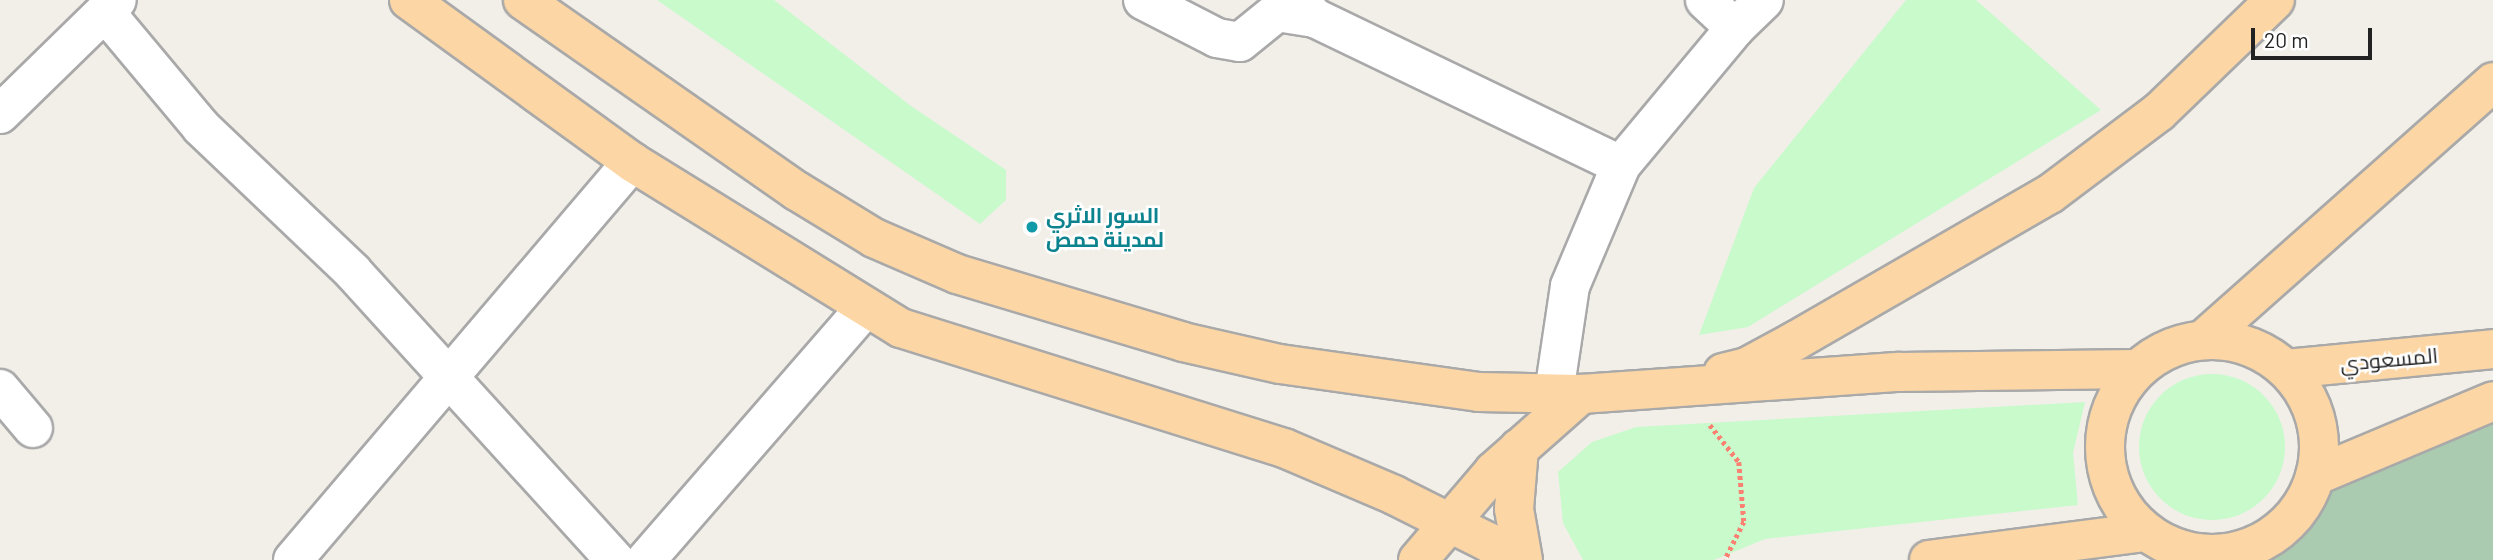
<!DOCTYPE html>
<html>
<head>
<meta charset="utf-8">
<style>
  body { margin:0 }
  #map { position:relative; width:2493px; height:560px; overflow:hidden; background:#f2efe9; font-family:Barlow,Cairo,sans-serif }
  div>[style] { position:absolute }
  .cemetery>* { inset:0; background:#aacbaf }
  .park>* { inset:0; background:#c8facc }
  .round { border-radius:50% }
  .path>* { height:4.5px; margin-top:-2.25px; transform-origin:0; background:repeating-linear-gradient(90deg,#fa8072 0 3.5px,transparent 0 7px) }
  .roads { filter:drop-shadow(2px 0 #a9a9a9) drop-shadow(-2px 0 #a9a9a9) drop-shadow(0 2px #a9a9a9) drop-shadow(0 -2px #a9a9a9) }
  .minor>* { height:38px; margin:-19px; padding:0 19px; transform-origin:19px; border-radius:19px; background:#fff }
  .major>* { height:38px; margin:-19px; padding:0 19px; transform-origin:19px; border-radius:19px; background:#fcd6a4 }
  .major>.ring { margin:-19px; padding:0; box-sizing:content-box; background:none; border:38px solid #fcd6a4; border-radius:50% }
  .dots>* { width:19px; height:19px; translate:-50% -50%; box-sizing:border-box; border:4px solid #fff; border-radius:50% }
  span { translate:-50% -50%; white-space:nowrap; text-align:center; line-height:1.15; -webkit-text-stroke:5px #fff; paint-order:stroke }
  .culture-label { font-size:21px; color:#0d838f; font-weight:700 }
  .left { translate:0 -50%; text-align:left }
  .street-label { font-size:21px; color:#222 }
  .scale { position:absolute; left:2251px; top:28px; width:121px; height:32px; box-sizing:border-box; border:4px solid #222; border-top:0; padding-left:9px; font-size:21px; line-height:24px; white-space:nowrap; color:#222; -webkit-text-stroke:5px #fff; paint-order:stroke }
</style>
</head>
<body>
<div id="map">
  <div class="cemetery">
    <div style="clip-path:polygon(2493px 401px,2493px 560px,2268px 560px,2273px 536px,2309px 493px)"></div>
  </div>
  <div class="park">
    <div style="clip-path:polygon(657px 0,774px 0,911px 106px,1006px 170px,1006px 200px,980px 224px)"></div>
    <div style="clip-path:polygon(1906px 0,1976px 0,2101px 110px,1748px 327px,1699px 335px,1754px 188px)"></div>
    <div class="round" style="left:2139px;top:374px;width:146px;height:146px"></div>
    <div style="clip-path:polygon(2085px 402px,2073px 453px,2078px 505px,1765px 539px,1714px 560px,1583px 560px,1563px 523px,1558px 472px,1592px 442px,1636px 427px)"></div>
  </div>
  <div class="path">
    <div style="left:1710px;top:425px;width:47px;rotate:51.9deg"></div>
    <div style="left:1739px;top:462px;width:60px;rotate:85.2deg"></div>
    <div style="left:1744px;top:522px;width:42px;rotate:116.6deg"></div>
  </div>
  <div class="roads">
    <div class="minor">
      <div style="left:1143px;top:0;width:83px;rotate:27.2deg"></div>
      <div style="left:1217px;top:38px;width:23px;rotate:10deg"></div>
      <div style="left:1240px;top:42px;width:48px;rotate:-39deg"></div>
      <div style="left:1277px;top:12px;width:38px;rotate:9deg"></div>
      <div style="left:1298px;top:0;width:25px;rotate:47deg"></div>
      <div style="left:1315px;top:18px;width:339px;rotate:25.7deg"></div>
      <div style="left:1705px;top:0;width:41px;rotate:43deg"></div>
      <div style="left:105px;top:12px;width:150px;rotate:50.1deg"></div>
      <div style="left:201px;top:127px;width:209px;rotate:43.6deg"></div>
      <div style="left:352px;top:271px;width:391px;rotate:47.7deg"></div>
      <div style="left:0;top:114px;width:163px;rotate:-44.3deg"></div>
      <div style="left:0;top:389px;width:51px;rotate:49.8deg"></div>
      <div style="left:1554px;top:393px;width:108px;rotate:-81.5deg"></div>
      <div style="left:1570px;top:286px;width:131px;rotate:-67.1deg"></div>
      <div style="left:1621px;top:165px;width:178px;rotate:-50.2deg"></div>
      <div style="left:1735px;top:28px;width:40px;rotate:-44deg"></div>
      <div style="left:293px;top:560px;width:523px;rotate:-49.58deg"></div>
      <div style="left:646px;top:560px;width:334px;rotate:-49deg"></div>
    </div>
    <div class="major">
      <div style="left:409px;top:0;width:276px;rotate:36deg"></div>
      <div style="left:632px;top:162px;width:316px;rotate:31.7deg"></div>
      <div style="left:901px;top:328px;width:401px;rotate:17.4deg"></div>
      <div style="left:1284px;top:448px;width:120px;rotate:23.1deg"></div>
      <div style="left:1394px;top:495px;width:105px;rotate:26.6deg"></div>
      <div style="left:1488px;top:542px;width:31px;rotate:36deg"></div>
      <div style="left:523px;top:0;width:334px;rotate:34.9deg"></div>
      <div style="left:797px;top:191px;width:90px;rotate:31.4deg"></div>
      <div style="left:874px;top:238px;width:90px;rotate:23.4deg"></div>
      <div style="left:957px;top:274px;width:236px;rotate:16.7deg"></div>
      <div style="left:1183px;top:342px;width:99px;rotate:12.8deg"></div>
      <div style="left:1280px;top:364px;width:201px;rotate:8deg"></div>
      <div style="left:1479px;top:392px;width:102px;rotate:1.1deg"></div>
      <div style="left:1581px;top:394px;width:319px;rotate:-4deg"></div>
      <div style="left:1899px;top:372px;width:238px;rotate:-0.7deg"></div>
      <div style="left:2204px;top:339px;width:387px;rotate:-41.6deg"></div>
      <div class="ring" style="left:2105px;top:340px;width:176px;height:176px"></div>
      <div style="left:2286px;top:369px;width:208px;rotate:-5.5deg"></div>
      <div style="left:1723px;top:373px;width:25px;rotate:-14deg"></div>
      <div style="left:1747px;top:367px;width:55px;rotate:-28.4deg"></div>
      <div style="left:1795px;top:341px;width:294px;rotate:-30deg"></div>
      <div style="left:2050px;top:194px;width:136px;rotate:-37deg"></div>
      <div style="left:2159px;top:112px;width:161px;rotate:-44deg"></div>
      <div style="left:1519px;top:448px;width:61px;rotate:94.7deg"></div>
      <div style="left:1514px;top:509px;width:52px;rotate:80deg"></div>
      <div style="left:2315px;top:476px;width:193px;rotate:-22.8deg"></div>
      <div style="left:1418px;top:560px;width:117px;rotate:-49.5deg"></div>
      <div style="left:1494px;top:471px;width:116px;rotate:-41.5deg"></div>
      <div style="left:1929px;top:560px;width:218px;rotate:-7.4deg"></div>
    </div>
  </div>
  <div class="dots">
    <div style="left:1032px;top:227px;background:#0f9aa8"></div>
  </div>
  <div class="culture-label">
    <span class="left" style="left:1046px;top:227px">السور الاثري<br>لمدينة حمص</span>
  </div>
  <div class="street-label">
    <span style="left:2389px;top:359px;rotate:-5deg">المسعودي</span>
  </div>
  <div class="scale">20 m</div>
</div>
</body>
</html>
